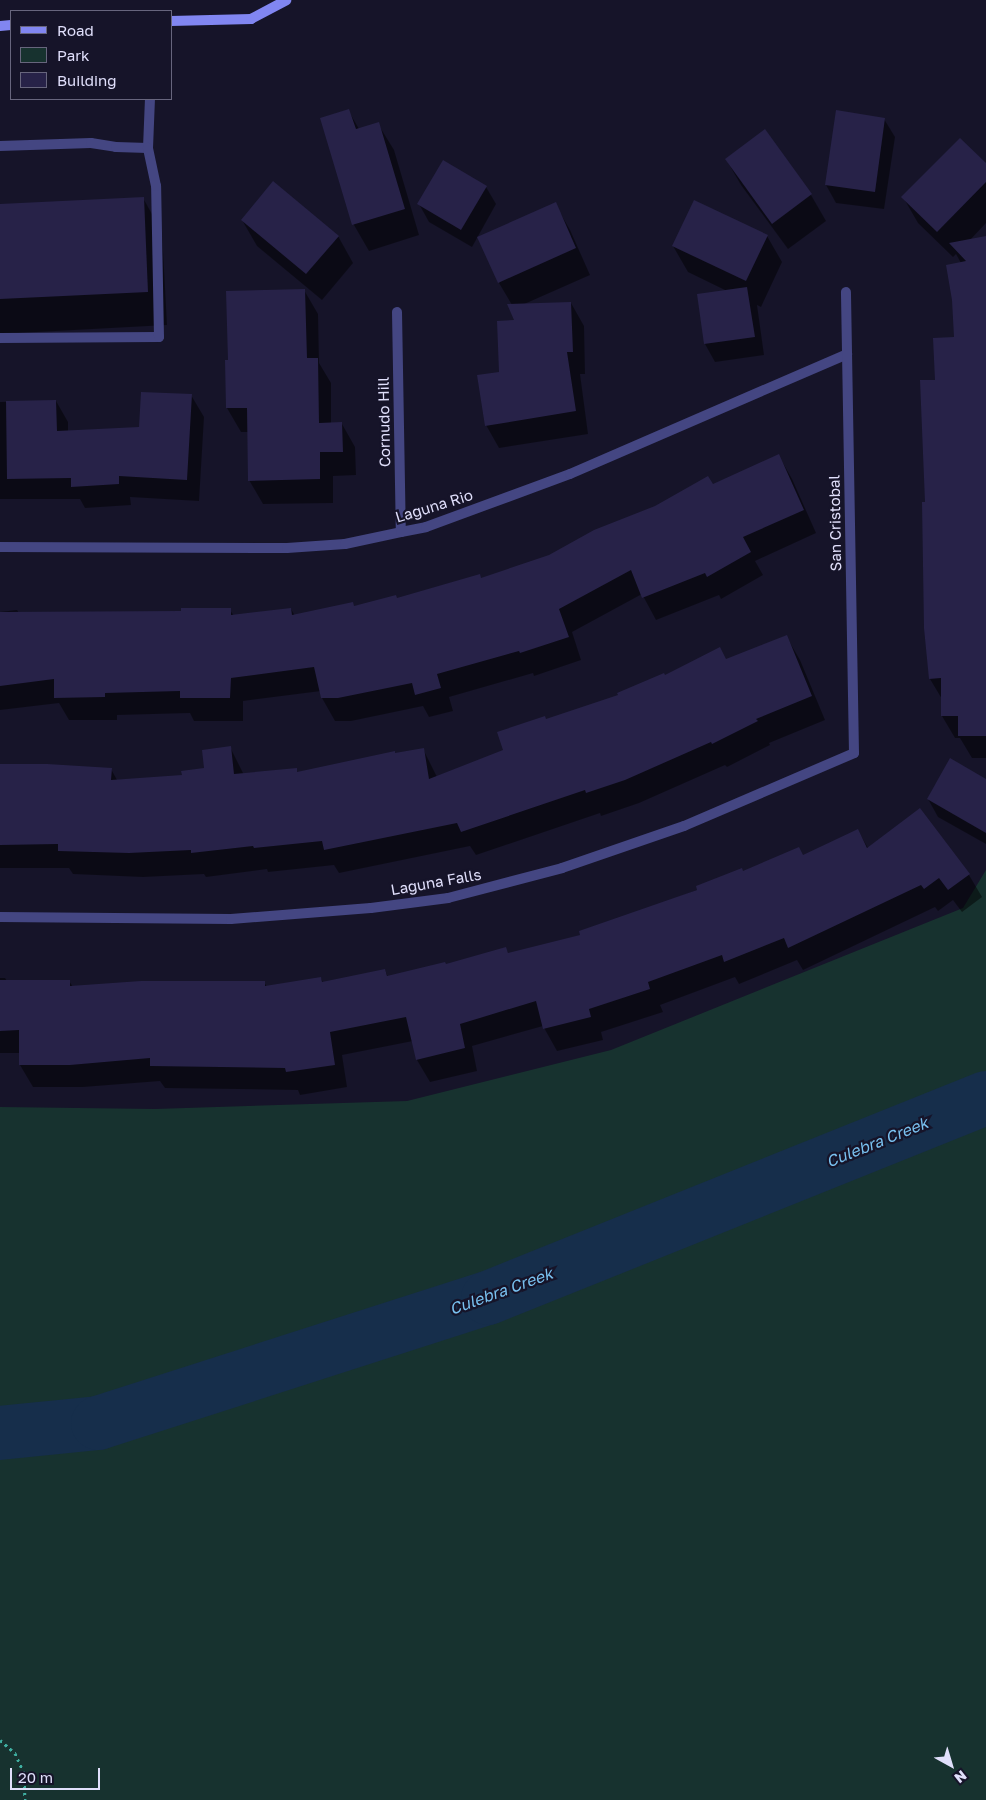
<!DOCTYPE html>
<html>
<head>
<meta charset="utf-8">
<style>
  body { margin:0 }
  #map { position:relative; width:986px; height:1800px; overflow:hidden; background:#161429; font-family:"Golos Text",sans-serif }
  div>[style] { position:absolute }
  .green>* { inset:0; background:#17322f }
  .shadow>* { inset:0; background:#0007 }
  .stream>* { height:9px; margin:-4.5px; padding:0 4.5px; transform-origin:4.5px; border-radius:4.5px; background:#162e4b }
  .river>* { height:54px; margin:-27px; padding:0 27px; transform-origin:27px; border-radius:27px; background:#162e4b }
  .building>* { inset:0; background:#272248 }
  .path>* { height:3px; margin-top:-1.5px; transform-origin:0; background:repeating-linear-gradient(90deg,#3fafa1 0 2.5px,transparent 0 6.5px) }
  .service>* { height:10px; margin:-5px; padding:0 5px; transform-origin:5px; border-radius:5px; background:#444682 }
  .minor>* { height:10px; margin:-5px; padding:0 5px; transform-origin:5px; border-radius:5px; background:#444682 }
  .secondary>* { height:10px; margin:-5px; padding:0 5px; transform-origin:5px; border-radius:5px; background:#8186f1 }
  span { translate:-50% -50%; white-space:nowrap; text-align:center; line-height:1.15; -webkit-text-stroke:4.5px #161429; paint-order:stroke }
  .street-label { font-size:15px; color:#e0dffb }
  .water-label { font-size:16px; color:#79c1f0; font-style:italic }
  .legend { position:absolute; left:10px; top:10px; width:162px; height:90px; box-sizing:border-box; background:#161429; border:1px solid #67657d; margin:0; padding:6px 9px; list-style:none; font-size:15px; color:#e0dffb }
  .legend li { display:flex; align-items:center; gap:10px; height:25px }
  .legend b { width:25px; border:1px solid #67657d }
  .north { position:absolute; left:926px; top:1740px; width:50px; height:50px; -webkit-text-stroke:4px #161429; paint-order:stroke; rotate:141deg; font-size:14px; font-weight:700; line-height:20px; text-align:center; color:#e0dffb }
  .north::after { content:''; display:block; margin:auto; width:18px; height:22px; background:#e0dffb; clip-path:polygon(50% 0,100% 100%,50% 72%,0 100%) }
  .scale { position:absolute; left:10px; top:1768px; width:90px; height:22px; box-sizing:border-box; border:2px solid #e0dffb; border-top:0; padding-left:6px; font-size:15px; line-height:18px; white-space:nowrap; color:#e0dffb; -webkit-text-stroke:4px #161429; paint-order:stroke }
</style>
</head>
<body>
<div id="map">
  <div class="green">
    <div style="clip-path:polygon(986px 870px,986px 1800px,0 1800px,0 1107px,155px 1109px,407px 1101px,611px 1050px,963px 908px)"></div>
  </div>
  <div class="shadow">
    <div style="clip-path:polygon(348px 110px,359px 129px,378px 124px,394px 150px,419px 235px,369px 251px,354px 225px,322px 118px)"></div>
    <div style="clip-path:polygon(884px 119px,895px 137px,884px 209px,836px 203px,826px 185px)"></div>
    <div style="clip-path:polygon(764px 131px,811px 195px,826px 221px,788px 249px,741px 185px,726px 159px)"></div>
    <div style="clip-path:polygon(986px 165px,986px 223px,970px 240px,986px 237px,986px 758px,972px 758px,960px 738px,955px 738px,942px 716px,942px 699px,930px 679px,926px 503px,936px 381px,955px 339px,961px 263px,956px 254px,953px 257px,918px 223px,903px 197px)"></div>
    <div style="clip-path:polygon(486px 187px,496px 204px,472px 247px,429px 222px,419px 204px)"></div>
    <div style="clip-path:polygon(143px 198px,162px 232px,167px 325px,0 334px,0 206px)"></div>
    <div style="clip-path:polygon(555px 204px,570px 230px,590px 275px,522px 305px,571px 303px,584px 326px,585px 374px,580px 374px,588px 434px,499px 448px,486px 425px,516px 321px,512px 305px,499px 283px)"></div>
    <div style="clip-path:polygon(242px 220px,338px 236px,353px 263px,322px 300px,257px 246px)"></div>
    <div style="clip-path:polygon(767px 236px,782px 262px,761px 307px,757px 305px,764px 355px,715px 362px,705px 344px,727px 291px,688px 272px,673px 246px)"></div>
    <div style="clip-path:polygon(304px 290px,318px 314px,319px 363px,331px 383px,331px 424px,342px 424px,355px 447px,356px 475px,333px 476px,333px 503px,263px 504px,249px 480px,249px 432px,241px 432px,227px 408px,227px 361px)"></div>
    <div style="clip-path:polygon(191px 395px,204px 417px,199px 501px,130px 497px,131px 505px,85px 508px,80px 499px,0 499px,0 402px,56px 401px,68px 422px,68px 432px,141px 428px)"></div>
    <div style="clip-path:polygon(779px 456px,792px 479px,816px 533px,755px 561px,763px 575px,721px 599px,719px 595px,656px 620px,642px 594px,572px 632px,581px 660px,534px 676px,533px 673px,449px 697px,453px 711px,429px 717px,423px 706px,351px 721px,335px 721px,322px 698px,321px 691px,243px 701px,243px 721px,194px 721px,190px 713px,117px 715px,117px 720px,69px 720px,59px 703px,0 710px,0 612px,17px 610px,19px 613px,182px 612px,230px 610px,234px 616px,291px 609px,295px 616px,397px 599px,481px 579px,549px 556px)"></div>
    <div style="clip-path:polygon(786px 636px,800px 660px,825px 720px,769px 743px,770px 745px,727px 767px,725px 765px,639px 803px,601px 816px,600px 813px,476px 855px,470px 846px,339px 873px,334px 865px,268px 872px,267px 869px,206px 877px,204px 874px,143px 877px,73px 874px,69px 868px,0 868px,0 765px,111px 769px,117px 780px,183px 777px,205px 769px,230px 747px,244px 775px,296px 770px,298px 773px,423px 749px,437px 777px,504px 751px,546px 720px,620px 695px,665px 676px,726px 660px)"></div>
    <div style="clip-path:polygon(986px 780px,986px 844px,938px 817px,928px 799px)"></div>
    <div style="clip-path:polygon(858px 831px,868px 848px,969px 875px,982px 897px,962px 912px,953px 900px,938px 911px,935px 907px,803px 970px,797px 960px,739px 984px,735px 977px,660px 1005px,663px 1012px,601px 1032px,603px 1040px,557px 1051px,543px 1026px,472px 1046px,477px 1071px,430px 1082px,417px 1060px,413px 1041px,342px 1055px,347px 1087px,300px 1095px,298px 1090px,165px 1088px,160px 1081px,83px 1087px,33px 1087px,20px 1065px,20px 1053px,0 1053px,0 978px,5px 978px,7px 981px,69px 981px,73px 987px,264px 982px,267px 987px,321px 978px,323px 983px,385px 970px,388px 977px,446px 965px,505px 948px,509px 954px,582px 935px,743px 872px,803px 857px)"></div>
  </div>
  <div class="stream">
    <div style="left:972px;top:1103px;width:20px;rotate:-45deg"></div>
  </div>
  <div class="river">
    <div style="left:0;top:1433px;width:99px;rotate:-5.8deg"></div>
    <div style="left:98px;top:1423px;width:410px;rotate:-17.8deg"></div>
    <div style="left:488px;top:1298px;width:537px;rotate:-21.88deg"></div>
  </div>
  <div class="building">
    <div style="clip-path:polygon(349px 109px,356px 129px,379px 122px,405px 209px,352px 225px,320px 118px)"></div>
    <div style="clip-path:polygon(836px 110px,885px 118px,875px 192px,825px 185px)"></div>
    <div style="clip-path:polygon(765px 129px,812px 194px,772px 224px,725px 159px)"></div>
    <div style="clip-path:polygon(960px 138px,986px 163px,986px 182px,937px 232px,901px 197px)"></div>
    <div style="clip-path:polygon(443px 160px,487px 186px,461px 230px,417px 204px)"></div>
    <div style="clip-path:polygon(273px 181px,339px 236px,306px 274px,241px 220px)"></div>
    <div style="clip-path:polygon(144px 197px,148px 292px,0 299px,0 204px)"></div>
    <div style="clip-path:polygon(694px 200px,768px 235px,746px 281px,672px 246px)"></div>
    <div style="clip-path:polygon(556px 202px,576px 248px,498px 283px,477px 237px)"></div>
    <div style="clip-path:polygon(986px 236px,986px 736px,958px 736px,958px 716px,941px 716px,941px 678px,929px 679px,924px 628px,922px 502px,925px 502px,920px 380px,935px 380px,933px 338px,954px 337px,952px 300px,946px 265px,966px 261px,949px 243px)"></div>
    <div style="clip-path:polygon(747px 287px,755px 337px,704px 344px,697px 294px)"></div>
    <div style="clip-path:polygon(305px 289px,307px 358px,318px 358px,319px 423px,342px 422px,343px 452px,320px 452px,320px 479px,248px 481px,247px 408px,226px 408px,225px 360px,228px 360px,226px 291px)"></div>
    <div style="clip-path:polygon(571px 302px,573px 352px,567px 352px,576px 411px,485px 426px,477px 375px,499px 372px,497px 321px,514px 320px,507px 304px)"></div>
    <div style="clip-path:polygon(141px 392px,192px 394px,187px 480px,119px 476px,119px 484px,71px 487px,71px 478px,7px 479px,6px 401px,56px 400px,57px 431px,139px 427px)"></div>
    <div style="clip-path:polygon(779px 454px,804px 510px,743px 537px,751px 552px,707px 577px,705px 573px,642px 598px,631px 570px,559px 609px,569px 637px,520px 653px,519px 651px,437px 674px,441px 688px,415px 695px,412px 683px,338px 698px,321px 698px,314px 667px,231px 678px,230px 698px,180px 698px,180px 691px,105px 693px,105px 697px,54px 698px,54px 679px,0 686px,0 612px,181px 611px,181px 608px,231px 608px,231px 615px,291px 608px,292px 615px,353px 602px,354px 606px,396px 595px,397px 598px,480px 574px,481px 578px,549px 555px,594px 530px,655px 506px,708px 476px,713px 484px)"></div>
    <div style="clip-path:polygon(787px 635px,812px 696px,756px 719px,758px 721px,712px 744px,711px 742px,625px 780px,586px 793px,585px 790px,461px 832px,457px 823px,324px 850px,322px 841px,254px 848px,253px 846px,191px 853px,191px 850px,129px 853px,58px 851px,58px 844px,0 845px,0 764px,47px 764px,112px 768px,111px 780px,182px 775px,181px 771px,204px 768px,202px 750px,231px 746px,234px 774px,297px 768px,297px 772px,395px 751px,395px 753px,424px 748px,429px 779px,503px 750px,497px 732px,545px 716px,546px 719px,618px 695px,617px 693px,664px 673px,665px 675px,720px 647px,726px 659px)"></div>
    <div style="clip-path:polygon(950px 758px,986px 779px,986px 833px,927px 799px)"></div>
    <div style="clip-path:polygon(920px 808px,970px 874px,948px 890px,939px 878px,924px 889px,921px 885px,788px 948px,784px 938px,724px 962px,722px 955px,648px 982px,650px 989px,589px 1009px,591px 1017px,543px 1029px,536px 1001px,460px 1024px,465px 1048px,416px 1060px,406px 1017px,330px 1032px,335px 1065px,286px 1072px,285px 1068px,150px 1066px,150px 1058px,70px 1065px,19px 1065px,19px 1030px,0 1031px,0 980px,70px 980px,70px 986px,141px 981px,265px 981px,265px 986px,321px 977px,322px 982px,385px 969px,387px 976px,445px 962px,446px 964px,506px 947px,508px 953px,580px 935px,579px 931px,697px 890px,696px 886px,742px 868px,743px 871px,799px 847px,803px 855px,858px 829px,867px 848px)"></div>
  </div>
  <div class="path">
    <div style="left:0;top:1740px;width:20px;rotate:41deg"></div>
    <div style="left:15px;top:1753px;width:22px;rotate:66deg"></div>
    <div style="left:24px;top:1773px;width:27px;rotate:88deg"></div>
  </div>
  <div class="service">
    <div style="left:0;top:146px;width:91px;rotate:-1.9deg"></div>
    <div style="left:91px;top:143px;width:25px;rotate:9deg"></div>
    <div style="left:116px;top:147px;width:32px;rotate:2deg"></div>
    <div style="left:148px;top:148px;width:49px;rotate:-87.7deg"></div>
    <div style="left:0;top:338px;width:159px;rotate:-0.4deg"></div>
    <div style="left:159px;top:337px;width:151px;rotate:-91.1deg"></div>
    <div style="left:156px;top:186px;width:39px;rotate:-102deg"></div>
  </div>
  <div class="minor">
    <div style="left:397px;top:312px;width:220px;rotate:89deg"></div>
    <div style="left:0;top:547px;width:287px;rotate:0.2deg"></div>
    <div style="left:287px;top:548px;width:58px;rotate:-3.9deg"></div>
    <div style="left:345px;top:544px;width:57px;rotate:-12.1deg"></div>
    <div style="left:401px;top:532px;width:25px;rotate:-11deg"></div>
    <div style="left:426px;top:527px;width:153px;rotate:-20.2deg"></div>
    <div style="left:570px;top:474px;width:302px;rotate:-23.4deg"></div>
    <div style="left:0;top:917px;width:231px;rotate:0.5deg"></div>
    <div style="left:231px;top:919px;width:140px;rotate:-4.5deg"></div>
    <div style="left:371px;top:908px;width:78px;rotate:-7.4deg"></div>
    <div style="left:448px;top:898px;width:118px;rotate:-14.7deg"></div>
    <div style="left:562px;top:868px;width:129px;rotate:-19deg"></div>
    <div style="left:684px;top:826px;width:185px;rotate:-23.2deg"></div>
    <div style="left:854px;top:753px;width:461px;rotate:-91deg"></div>
  </div>
  <div class="secondary">
    <div style="left:171px;top:21px;width:80px;rotate:-1.4deg"></div>
    <div style="left:251px;top:19px;width:40px;rotate:-28deg"></div>
    <div style="left:0;top:26px;width:11px;rotate:-5deg"></div>
  </div>
  <div class="street-label">
    <span style="left:384px;top:422px;rotate:-91deg">Cornudo Hill</span>
    <span style="left:434px;top:506px;rotate:-17deg">Laguna Rio</span>
    <span style="left:835px;top:523px;rotate:-91deg">San Cristobal</span>
    <span style="left:436px;top:882px;rotate:-10deg">Laguna Falls</span>
  </div>
  <div class="water-label">
    <span style="left:877px;top:1142px;rotate:-22deg">Culebra Creek</span>
    <span style="left:501px;top:1291px;rotate:-20deg">Culebra Creek</span>
  </div>
  <ul class="legend">
  <li><b style="height:6px;background:#8186f1"></b>Road</li>
  <li><b style="height:14px;background:#17322f"></b>Park</li>
  <li><b style="height:14px;background:#272248"></b>Building</li>
  </ul>
  <div class="north">N</div>
  <div class="scale">20 m</div>
</div>
</body>
</html>
